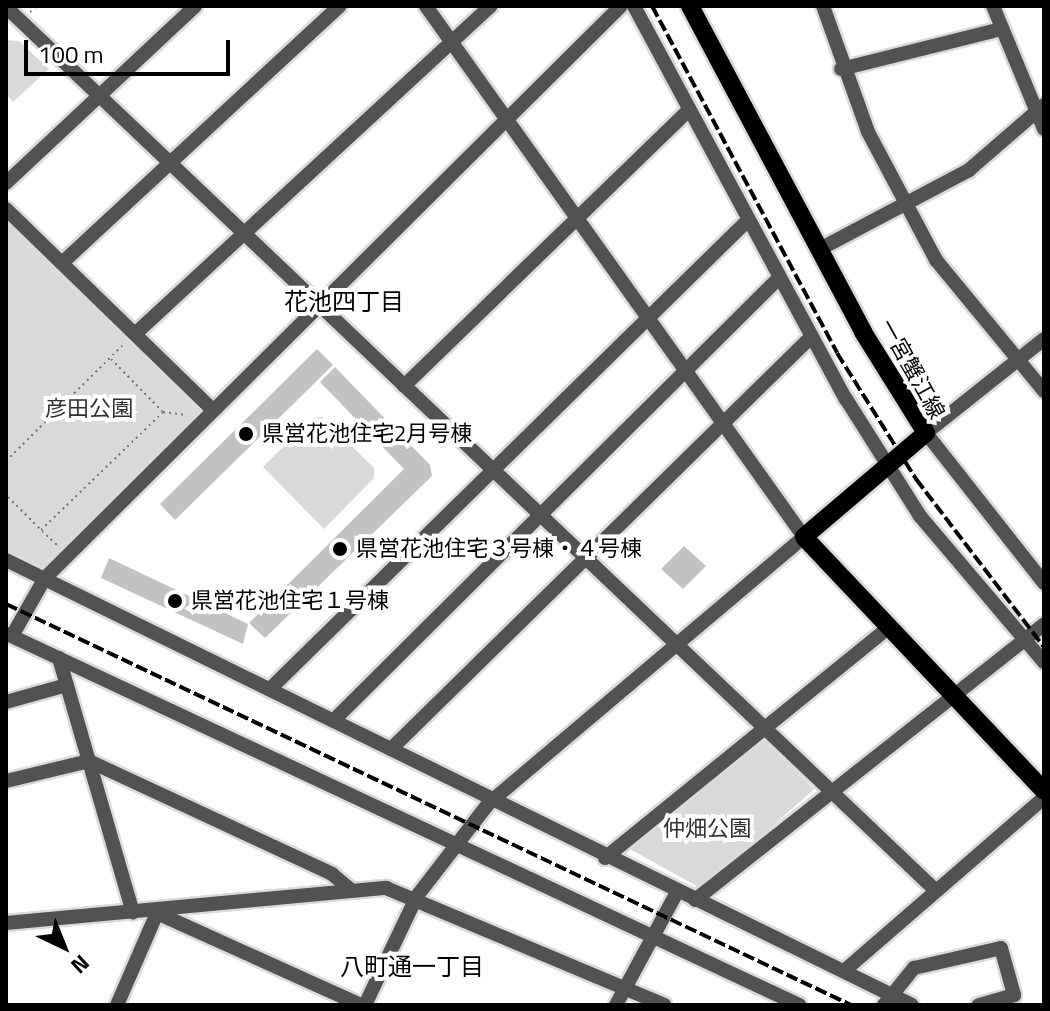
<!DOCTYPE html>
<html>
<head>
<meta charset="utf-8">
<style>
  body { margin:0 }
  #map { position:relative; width:1050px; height:1011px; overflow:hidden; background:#fff; font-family:"Titillium Web","Noto Sans JP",sans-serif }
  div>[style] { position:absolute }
  .green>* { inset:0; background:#d9d9d9 }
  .building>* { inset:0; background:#c2c2c2 }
  .path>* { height:2px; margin-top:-1px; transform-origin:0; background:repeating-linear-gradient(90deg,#747474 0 2px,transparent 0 6px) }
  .roads { filter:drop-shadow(2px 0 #dbdbdb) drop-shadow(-2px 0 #dbdbdb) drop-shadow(0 2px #dbdbdb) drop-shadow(0 -2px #dbdbdb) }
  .minor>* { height:14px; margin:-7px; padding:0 7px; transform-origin:7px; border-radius:7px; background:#525252 }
  .major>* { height:18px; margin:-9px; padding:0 9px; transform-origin:9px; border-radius:9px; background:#000 }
  .rail>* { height:4px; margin-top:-2px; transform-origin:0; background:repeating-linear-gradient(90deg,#000 0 12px,transparent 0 16px) }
  .dots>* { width:22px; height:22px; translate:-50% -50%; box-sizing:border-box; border:4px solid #fff; border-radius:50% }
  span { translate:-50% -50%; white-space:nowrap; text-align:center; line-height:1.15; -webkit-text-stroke:8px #fff; paint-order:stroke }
  .street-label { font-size:22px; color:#000 }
  .park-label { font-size:22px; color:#303030 }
  .poi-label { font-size:22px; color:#000 }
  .left { translate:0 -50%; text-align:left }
  .neighbourhood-label { font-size:24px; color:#000 }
  .frame { position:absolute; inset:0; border:8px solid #000; pointer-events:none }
  .north { position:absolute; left:24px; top:907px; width:80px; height:80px; -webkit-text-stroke:6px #fff; paint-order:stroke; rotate:137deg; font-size:22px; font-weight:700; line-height:32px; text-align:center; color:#000 }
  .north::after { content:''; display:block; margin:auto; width:28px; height:36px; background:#000; clip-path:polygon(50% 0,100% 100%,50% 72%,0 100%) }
  .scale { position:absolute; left:24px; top:40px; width:206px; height:36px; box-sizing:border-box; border:4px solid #000; border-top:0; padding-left:10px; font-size:24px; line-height:28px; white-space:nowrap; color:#000; -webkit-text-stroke:6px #fff; paint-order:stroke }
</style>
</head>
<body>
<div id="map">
  <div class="green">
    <div style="clip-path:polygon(6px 40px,19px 41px,49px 69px,13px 102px,6px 94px)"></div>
    <div style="clip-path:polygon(6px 209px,209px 409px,45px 572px,6px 556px)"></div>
    <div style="clip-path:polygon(322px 417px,374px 468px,374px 478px,324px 529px,263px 467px,312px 418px)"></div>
    <div style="clip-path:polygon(760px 736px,814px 789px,702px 889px,621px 844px)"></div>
  </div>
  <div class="building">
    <div style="clip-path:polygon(317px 349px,333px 365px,175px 520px,160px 504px)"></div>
    <div style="clip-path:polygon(335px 367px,430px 465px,432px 476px,265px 638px,249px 623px,404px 469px,320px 382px)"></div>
    <div style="clip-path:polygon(684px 546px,706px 566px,683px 589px,661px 569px)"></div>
    <div style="clip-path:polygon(109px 558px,248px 624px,243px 644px,101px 578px)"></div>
  </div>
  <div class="path">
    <div style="left:30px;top:12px;width:9px;rotate:-41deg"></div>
    <div style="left:111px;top:359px;width:73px;rotate:45.6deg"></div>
    <div style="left:6px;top:461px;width:168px;rotate:-44.8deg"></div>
    <div style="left:6px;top:462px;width:35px;rotate:90deg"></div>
    <div style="left:8px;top:497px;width:47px;rotate:45deg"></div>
    <div style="left:41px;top:530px;width:170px;rotate:-44deg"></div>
    <div style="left:163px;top:412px;width:24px;rotate:7deg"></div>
    <div style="left:42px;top:531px;width:22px;rotate:43deg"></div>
  </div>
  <div class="roads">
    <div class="minor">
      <div style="left:634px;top:6px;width:447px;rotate:61.7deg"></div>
      <div style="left:846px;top:399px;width:138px;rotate:57.7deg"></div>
      <div style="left:920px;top:516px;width:192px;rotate:49.7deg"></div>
      <div style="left:823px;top:6px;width:134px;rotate:70.3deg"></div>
      <div style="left:868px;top:132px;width:145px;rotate:62deg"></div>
      <div style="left:936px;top:260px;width:170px;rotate:50.5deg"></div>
      <div style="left:993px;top:6px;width:133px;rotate:67.5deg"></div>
      <div style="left:6px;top:7px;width:1280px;rotate:43.54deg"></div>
      <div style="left:841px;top:69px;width:166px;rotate:-14deg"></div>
      <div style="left:6px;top:183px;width:259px;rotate:-43.1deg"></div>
      <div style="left:6px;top:209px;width:287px;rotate:44.2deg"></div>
      <div style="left:818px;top:250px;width:171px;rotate:-27.9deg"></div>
      <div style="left:969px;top:170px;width:99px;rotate:-40.9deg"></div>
      <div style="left:62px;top:263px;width:379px;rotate:-42.8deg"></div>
      <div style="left:135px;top:334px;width:484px;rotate:-42.7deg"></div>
      <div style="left:1044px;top:339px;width:151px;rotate:141.5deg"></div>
      <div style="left:926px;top:433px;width:191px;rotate:51.8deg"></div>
      <div style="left:404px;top:386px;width:397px;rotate:-44.1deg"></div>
      <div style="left:6px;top:560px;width:1009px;rotate:26.16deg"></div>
      <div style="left:7px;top:634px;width:875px;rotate:25.1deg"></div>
      <div style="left:12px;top:636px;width:67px;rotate:-60.4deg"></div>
      <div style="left:45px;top:578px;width:812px;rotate:-44.8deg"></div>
      <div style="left:59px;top:658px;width:265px;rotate:73.8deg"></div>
      <div style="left:271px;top:688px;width:667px;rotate:-44.45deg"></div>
      <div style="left:6px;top:702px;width:63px;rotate:-15.6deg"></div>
      <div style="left:334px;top:720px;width:626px;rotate:-44.81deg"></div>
      <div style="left:391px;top:749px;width:587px;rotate:-44.45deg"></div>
      <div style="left:6px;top:781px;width:85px;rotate:-13.5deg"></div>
      <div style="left:89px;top:761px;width:268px;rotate:24.9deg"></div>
      <div style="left:332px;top:874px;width:23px;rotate:40deg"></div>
      <div style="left:605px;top:858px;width:366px;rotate:-39.1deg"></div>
      <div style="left:695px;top:900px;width:445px;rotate:-38.3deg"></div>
      <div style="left:157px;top:913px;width:224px;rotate:24.3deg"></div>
      <div style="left:6px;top:923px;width:382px;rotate:-5.3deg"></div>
      <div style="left:386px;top:888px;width:302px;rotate:22.8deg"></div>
      <div style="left:844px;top:971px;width:264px;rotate:-40.9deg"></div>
      <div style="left:117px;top:1005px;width:100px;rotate:-66.5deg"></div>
      <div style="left:365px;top:1005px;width:121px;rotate:-64.5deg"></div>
      <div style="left:417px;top:896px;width:118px;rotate:-52.3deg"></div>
      <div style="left:489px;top:803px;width:412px;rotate:-40.2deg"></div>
      <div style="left:804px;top:537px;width:652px;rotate:-125.45deg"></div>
      <div style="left:616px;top:1005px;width:128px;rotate:-61.6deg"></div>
      <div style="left:884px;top:1005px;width:48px;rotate:-51deg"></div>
      <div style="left:914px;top:968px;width:89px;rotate:-12.9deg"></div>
      <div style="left:1001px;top:948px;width:49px;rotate:74.5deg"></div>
      <div style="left:1014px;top:995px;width:37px;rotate:164deg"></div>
    </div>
    <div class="major">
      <div style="left:690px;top:6px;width:369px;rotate:62deg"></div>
      <div style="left:863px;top:332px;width:119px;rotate:58deg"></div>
      <div style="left:926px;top:433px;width:160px;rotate:139.6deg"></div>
      <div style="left:804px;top:537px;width:349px;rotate:46.6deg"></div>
    </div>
  </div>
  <div class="rail">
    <div style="left:652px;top:6px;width:393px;rotate:61.9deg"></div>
    <div style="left:837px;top:353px;width:149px;rotate:57.9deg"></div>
    <div style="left:916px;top:479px;width:211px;rotate:52.7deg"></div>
    <div style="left:6px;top:604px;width:935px;rotate:25.39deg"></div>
  </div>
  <div class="dots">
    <div style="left:246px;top:434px;background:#000"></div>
    <div style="left:340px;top:549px;background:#000"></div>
    <div style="left:175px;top:601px;background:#000"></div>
  </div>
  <div class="street-label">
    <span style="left:912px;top:369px;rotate:61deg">一宮蟹江線</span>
  </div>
  <div class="park-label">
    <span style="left:89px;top:409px">彦田公園</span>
    <span style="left:707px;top:829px">仲畑公園</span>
  </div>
  <div class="poi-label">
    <span class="left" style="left:262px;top:434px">県営花池住宅2月号棟</span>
    <span class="left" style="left:356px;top:549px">県営花池住宅３号棟・４号棟</span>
    <span class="left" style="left:191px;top:601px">県営花池住宅１号棟</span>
  </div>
  <div class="neighbourhood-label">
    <span style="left:344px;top:302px">花池四丁目</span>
    <span style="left:412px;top:967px">八町通一丁目</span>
  </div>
  <div class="frame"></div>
  <div class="north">N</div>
  <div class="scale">100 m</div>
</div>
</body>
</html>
